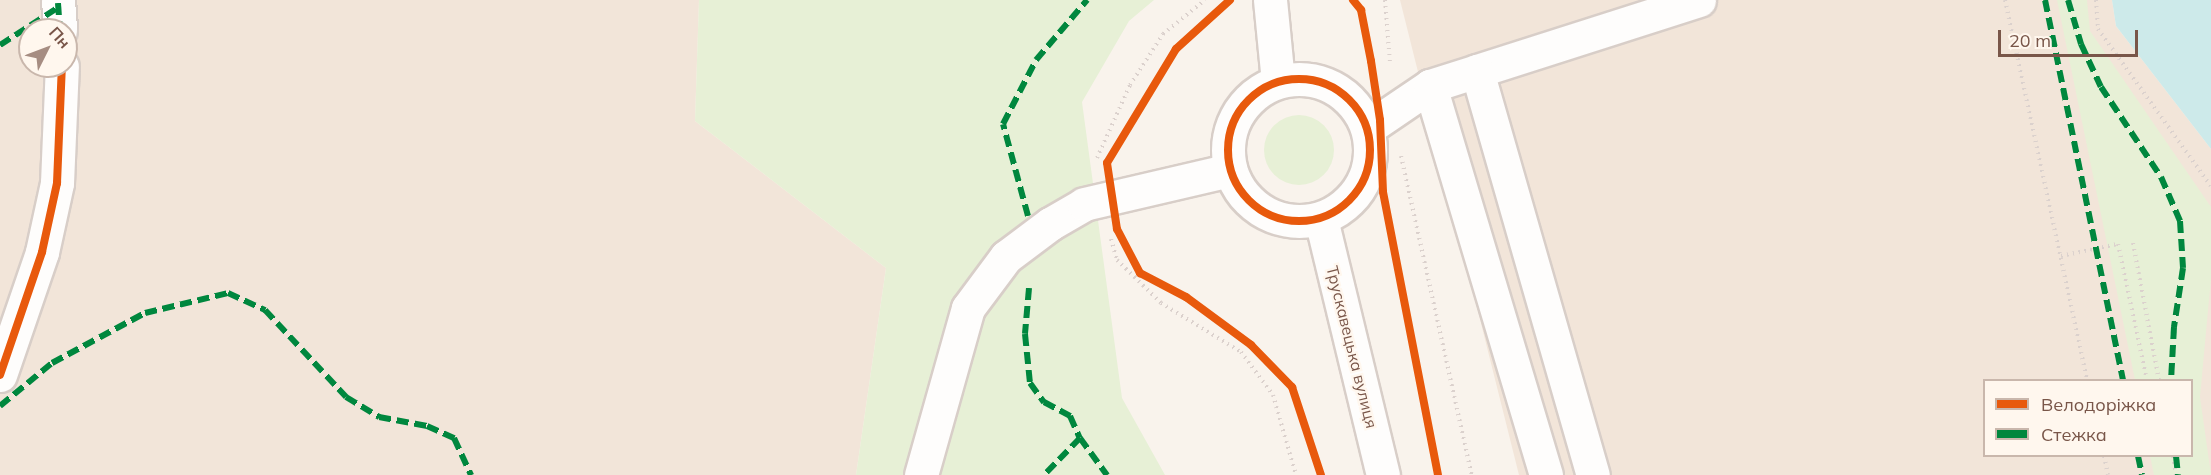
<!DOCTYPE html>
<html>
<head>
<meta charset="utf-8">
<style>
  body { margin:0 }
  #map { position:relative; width:2211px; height:475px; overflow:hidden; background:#f9f3ec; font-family:Mulish,sans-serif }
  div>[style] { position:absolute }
  .residential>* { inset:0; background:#f2e5d9 }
  .green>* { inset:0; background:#e7f0d6 }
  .round { border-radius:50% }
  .water>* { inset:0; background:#cdeaea }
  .path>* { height:4px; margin-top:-2px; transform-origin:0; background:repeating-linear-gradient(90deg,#dbd1cd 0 1.5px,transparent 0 6px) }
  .roads { filter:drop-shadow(2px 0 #d8cec8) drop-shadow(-2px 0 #d8cec8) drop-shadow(0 2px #d8cec8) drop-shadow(0 -2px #d8cec8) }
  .minor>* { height:33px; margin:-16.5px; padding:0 16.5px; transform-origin:16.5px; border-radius:16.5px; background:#fefdfc }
  .minor>.ring { margin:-16.5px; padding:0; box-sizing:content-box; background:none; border:33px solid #fefdfc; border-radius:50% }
  .quiet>* { height:6px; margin-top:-3px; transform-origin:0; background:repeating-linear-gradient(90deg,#00873e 0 12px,transparent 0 18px) }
  .cycleway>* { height:8px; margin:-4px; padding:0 4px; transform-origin:4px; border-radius:4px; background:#e8590c }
  .cycleway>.ring { margin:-4px; padding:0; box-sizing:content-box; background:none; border:8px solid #e8590c; border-radius:50% }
  span { translate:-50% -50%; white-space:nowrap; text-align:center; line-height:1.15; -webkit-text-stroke:4.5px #fff7ee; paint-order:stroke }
  .street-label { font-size:16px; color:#795649 }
  .legend { position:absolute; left:1983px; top:379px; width:210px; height:78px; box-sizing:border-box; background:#fff7ee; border:2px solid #c9b7ac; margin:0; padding:8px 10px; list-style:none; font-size:18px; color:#795649 }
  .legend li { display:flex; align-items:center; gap:12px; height:30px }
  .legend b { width:30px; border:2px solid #c9b7ac }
  .north { position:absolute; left:18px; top:18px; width:60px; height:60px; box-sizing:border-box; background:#fff7ee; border:2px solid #c9b7ac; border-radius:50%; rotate:48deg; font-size:16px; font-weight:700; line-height:24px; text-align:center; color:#795649 }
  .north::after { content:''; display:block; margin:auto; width:21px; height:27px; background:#a68d82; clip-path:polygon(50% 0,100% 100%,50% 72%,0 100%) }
  .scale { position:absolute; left:1998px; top:30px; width:140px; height:27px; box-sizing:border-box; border:3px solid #795649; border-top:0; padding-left:8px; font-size:18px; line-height:21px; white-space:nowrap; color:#795649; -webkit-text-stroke:4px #fff7ee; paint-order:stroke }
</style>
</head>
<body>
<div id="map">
  <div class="residential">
    <div style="clip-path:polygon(evenodd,0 0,699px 0,695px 121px,886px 268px,856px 475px,0 475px,0 0,30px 30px,66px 30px,66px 66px,30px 66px,30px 30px)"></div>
    <div style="clip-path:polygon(evenodd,1400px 0,2112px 0,2116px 26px,2211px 149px,2211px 475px,1519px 475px,1400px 0,1984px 380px,2192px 380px,2192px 456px,1984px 456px,1984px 380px)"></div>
  </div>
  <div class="green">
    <div style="clip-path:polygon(699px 0,1154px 0,1129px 21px,1082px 102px,1122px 398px,1165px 475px,856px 475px,886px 268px,695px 121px)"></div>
    <div style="clip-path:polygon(2057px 0,2087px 0,2090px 31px,2211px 207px,2211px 278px,2200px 397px,2211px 475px,2154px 475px,2150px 456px,2192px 456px,2192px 380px,2135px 380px)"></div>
    <div class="round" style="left:1264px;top:115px;width:70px;height:70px"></div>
  </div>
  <div class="water">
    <div style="clip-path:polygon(2112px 0,2211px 0,2211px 149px,2116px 26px)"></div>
  </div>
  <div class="path">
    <div style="left:1385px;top:0;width:62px;rotate:85.4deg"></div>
    <div style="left:2005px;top:0;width:389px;rotate:77.8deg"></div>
    <div style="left:2096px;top:0;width:29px;rotate:86deg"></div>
    <div style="left:2098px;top:29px;width:193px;rotate:54.3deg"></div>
    <div style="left:1401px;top:156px;width:327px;rotate:77.5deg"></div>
    <div style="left:1097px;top:158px;width:80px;rotate:-65.7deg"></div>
    <div style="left:1130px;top:85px;width:61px;rotate:-57.1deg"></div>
    <div style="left:1163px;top:34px;width:54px;rotate:-39deg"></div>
    <div style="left:1111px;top:239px;width:22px;rotate:74deg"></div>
    <div style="left:1117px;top:260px;width:62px;rotate:44.3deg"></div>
    <div style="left:1161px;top:303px;width:94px;rotate:31.5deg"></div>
    <div style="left:1241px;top:352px;width:54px;rotate:53.3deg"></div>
    <div style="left:1273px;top:395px;width:83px;rotate:74deg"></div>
    <div style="left:2133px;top:243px;width:139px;rotate:79.3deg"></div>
    <div style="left:2061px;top:256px;width:58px;rotate:-11.9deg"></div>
    <div style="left:2118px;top:244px;width:139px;rotate:78deg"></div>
    <div style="left:2104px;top:456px;width:19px;rotate:78deg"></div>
    <div style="left:2173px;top:456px;width:19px;rotate:81deg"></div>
  </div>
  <div class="roads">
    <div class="minor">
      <div style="left:58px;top:0;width:30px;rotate:86deg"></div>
      <div style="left:1270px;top:0;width:81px;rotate:84.4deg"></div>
      <div style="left:1477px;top:71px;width:233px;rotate:-17.7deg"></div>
      <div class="ring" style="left:1228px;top:79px;width:109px;height:109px"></div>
      <div style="left:1368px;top:128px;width:75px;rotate:-34.1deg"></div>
      <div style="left:1321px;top:219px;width:263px;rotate:76.4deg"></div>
      <div style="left:0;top:375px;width:130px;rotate:-71.1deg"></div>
      <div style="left:42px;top:252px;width:71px;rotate:-77.7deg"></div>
      <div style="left:57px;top:183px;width:117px;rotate:-87.6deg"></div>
      <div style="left:921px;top:475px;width:173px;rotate:-74.3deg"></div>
      <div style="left:968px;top:308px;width:64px;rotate:-53.3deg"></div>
      <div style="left:1006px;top:257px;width:55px;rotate:-36.9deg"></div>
      <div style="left:1050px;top:224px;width:39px;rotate:-30deg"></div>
      <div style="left:1084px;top:204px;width:150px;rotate:-13.1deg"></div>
      <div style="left:1546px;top:475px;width:406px;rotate:-106.6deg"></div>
      <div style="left:1430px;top:86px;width:49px;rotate:-17.7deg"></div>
      <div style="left:1477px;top:71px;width:420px;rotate:74deg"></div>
    </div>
  </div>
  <div class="quiet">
    <div style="left:2045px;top:0;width:388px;rotate:78.4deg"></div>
    <div style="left:2068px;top:0;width:46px;rotate:73.5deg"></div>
    <div style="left:2081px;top:44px;width:47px;rotate:65.1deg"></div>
    <div style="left:2101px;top:87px;width:108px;rotate:56.3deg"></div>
    <div style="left:2161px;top:177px;width:48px;rotate:66.6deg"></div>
    <div style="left:2180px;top:221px;width:47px;rotate:86.3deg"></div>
    <div style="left:2183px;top:268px;width:60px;rotate:98.7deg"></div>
    <div style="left:2174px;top:327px;width:53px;rotate:93.2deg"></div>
    <div style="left:58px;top:3px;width:27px;rotate:86deg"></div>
    <div style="left:0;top:45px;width:70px;rotate:-32.8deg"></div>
    <div style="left:1028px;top:216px;width:95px;rotate:-105.2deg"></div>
    <div style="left:1003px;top:124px;width:72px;rotate:-62.7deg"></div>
    <div style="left:1036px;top:60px;width:79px;rotate:-49.6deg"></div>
    <div style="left:1029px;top:288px;width:46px;rotate:95deg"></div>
    <div style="left:1025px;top:334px;width:49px;rotate:84.2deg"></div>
    <div style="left:1030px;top:383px;width:24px;rotate:54deg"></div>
    <div style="left:1044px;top:402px;width:30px;rotate:28deg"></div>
    <div style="left:1070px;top:416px;width:24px;rotate:66deg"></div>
    <div style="left:1080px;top:438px;width:52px;rotate:134.2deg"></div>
    <div style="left:0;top:406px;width:67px;rotate:-39.6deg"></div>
    <div style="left:52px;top:363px;width:106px;rotate:-28.3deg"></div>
    <div style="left:145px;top:313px;width:85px;rotate:-13.5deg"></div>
    <div style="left:228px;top:293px;width:41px;rotate:24.7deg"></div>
    <div style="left:265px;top:310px;width:119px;rotate:47deg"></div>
    <div style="left:346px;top:397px;width:39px;rotate:31deg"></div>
    <div style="left:379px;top:417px;width:49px;rotate:10.6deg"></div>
    <div style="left:427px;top:426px;width:30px;rotate:24deg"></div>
    <div style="left:454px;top:438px;width:41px;rotate:65.3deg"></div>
    <div style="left:1080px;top:438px;width:46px;rotate:53.9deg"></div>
    <div style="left:2138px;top:456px;width:19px;rotate:78deg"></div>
    <div style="left:2176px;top:456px;width:19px;rotate:84deg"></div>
  </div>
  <div class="cycleway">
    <div style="left:1230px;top:0;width:73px;rotate:137.8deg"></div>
    <div style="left:1176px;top:49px;width:133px;rotate:121.2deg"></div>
    <div style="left:1107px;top:163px;width:67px;rotate:81.4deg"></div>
    <div style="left:1117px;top:229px;width:50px;rotate:62.4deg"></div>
    <div style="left:1140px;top:273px;width:52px;rotate:27.6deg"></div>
    <div style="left:1186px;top:297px;width:81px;rotate:36.4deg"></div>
    <div style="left:1251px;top:345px;width:59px;rotate:45.7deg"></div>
    <div style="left:1292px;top:387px;width:93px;rotate:71.8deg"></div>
    <div style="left:1353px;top:0;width:13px;rotate:51deg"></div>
    <div style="left:1361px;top:10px;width:52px;rotate:78.9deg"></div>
    <div style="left:1371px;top:61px;width:60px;rotate:81.3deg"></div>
    <div style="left:1380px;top:120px;width:72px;rotate:87.6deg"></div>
    <div style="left:1383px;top:192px;width:288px;rotate:79deg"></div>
    <div class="ring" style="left:1228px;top:79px;width:134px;height:134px"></div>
    <div style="left:0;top:375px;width:130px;rotate:-71.1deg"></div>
    <div style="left:42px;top:252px;width:71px;rotate:-77.7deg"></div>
    <div style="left:57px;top:183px;width:117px;rotate:-87.6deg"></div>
  </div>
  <div class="street-label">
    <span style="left:1352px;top:347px;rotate:76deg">Трускавецька вулиця</span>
  </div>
  <ul class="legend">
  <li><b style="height:8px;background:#e8590c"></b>Велодоріжка</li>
  <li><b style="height:8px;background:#00873e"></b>Стежка</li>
  </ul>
  <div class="north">Пн</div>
  <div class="scale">20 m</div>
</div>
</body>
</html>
